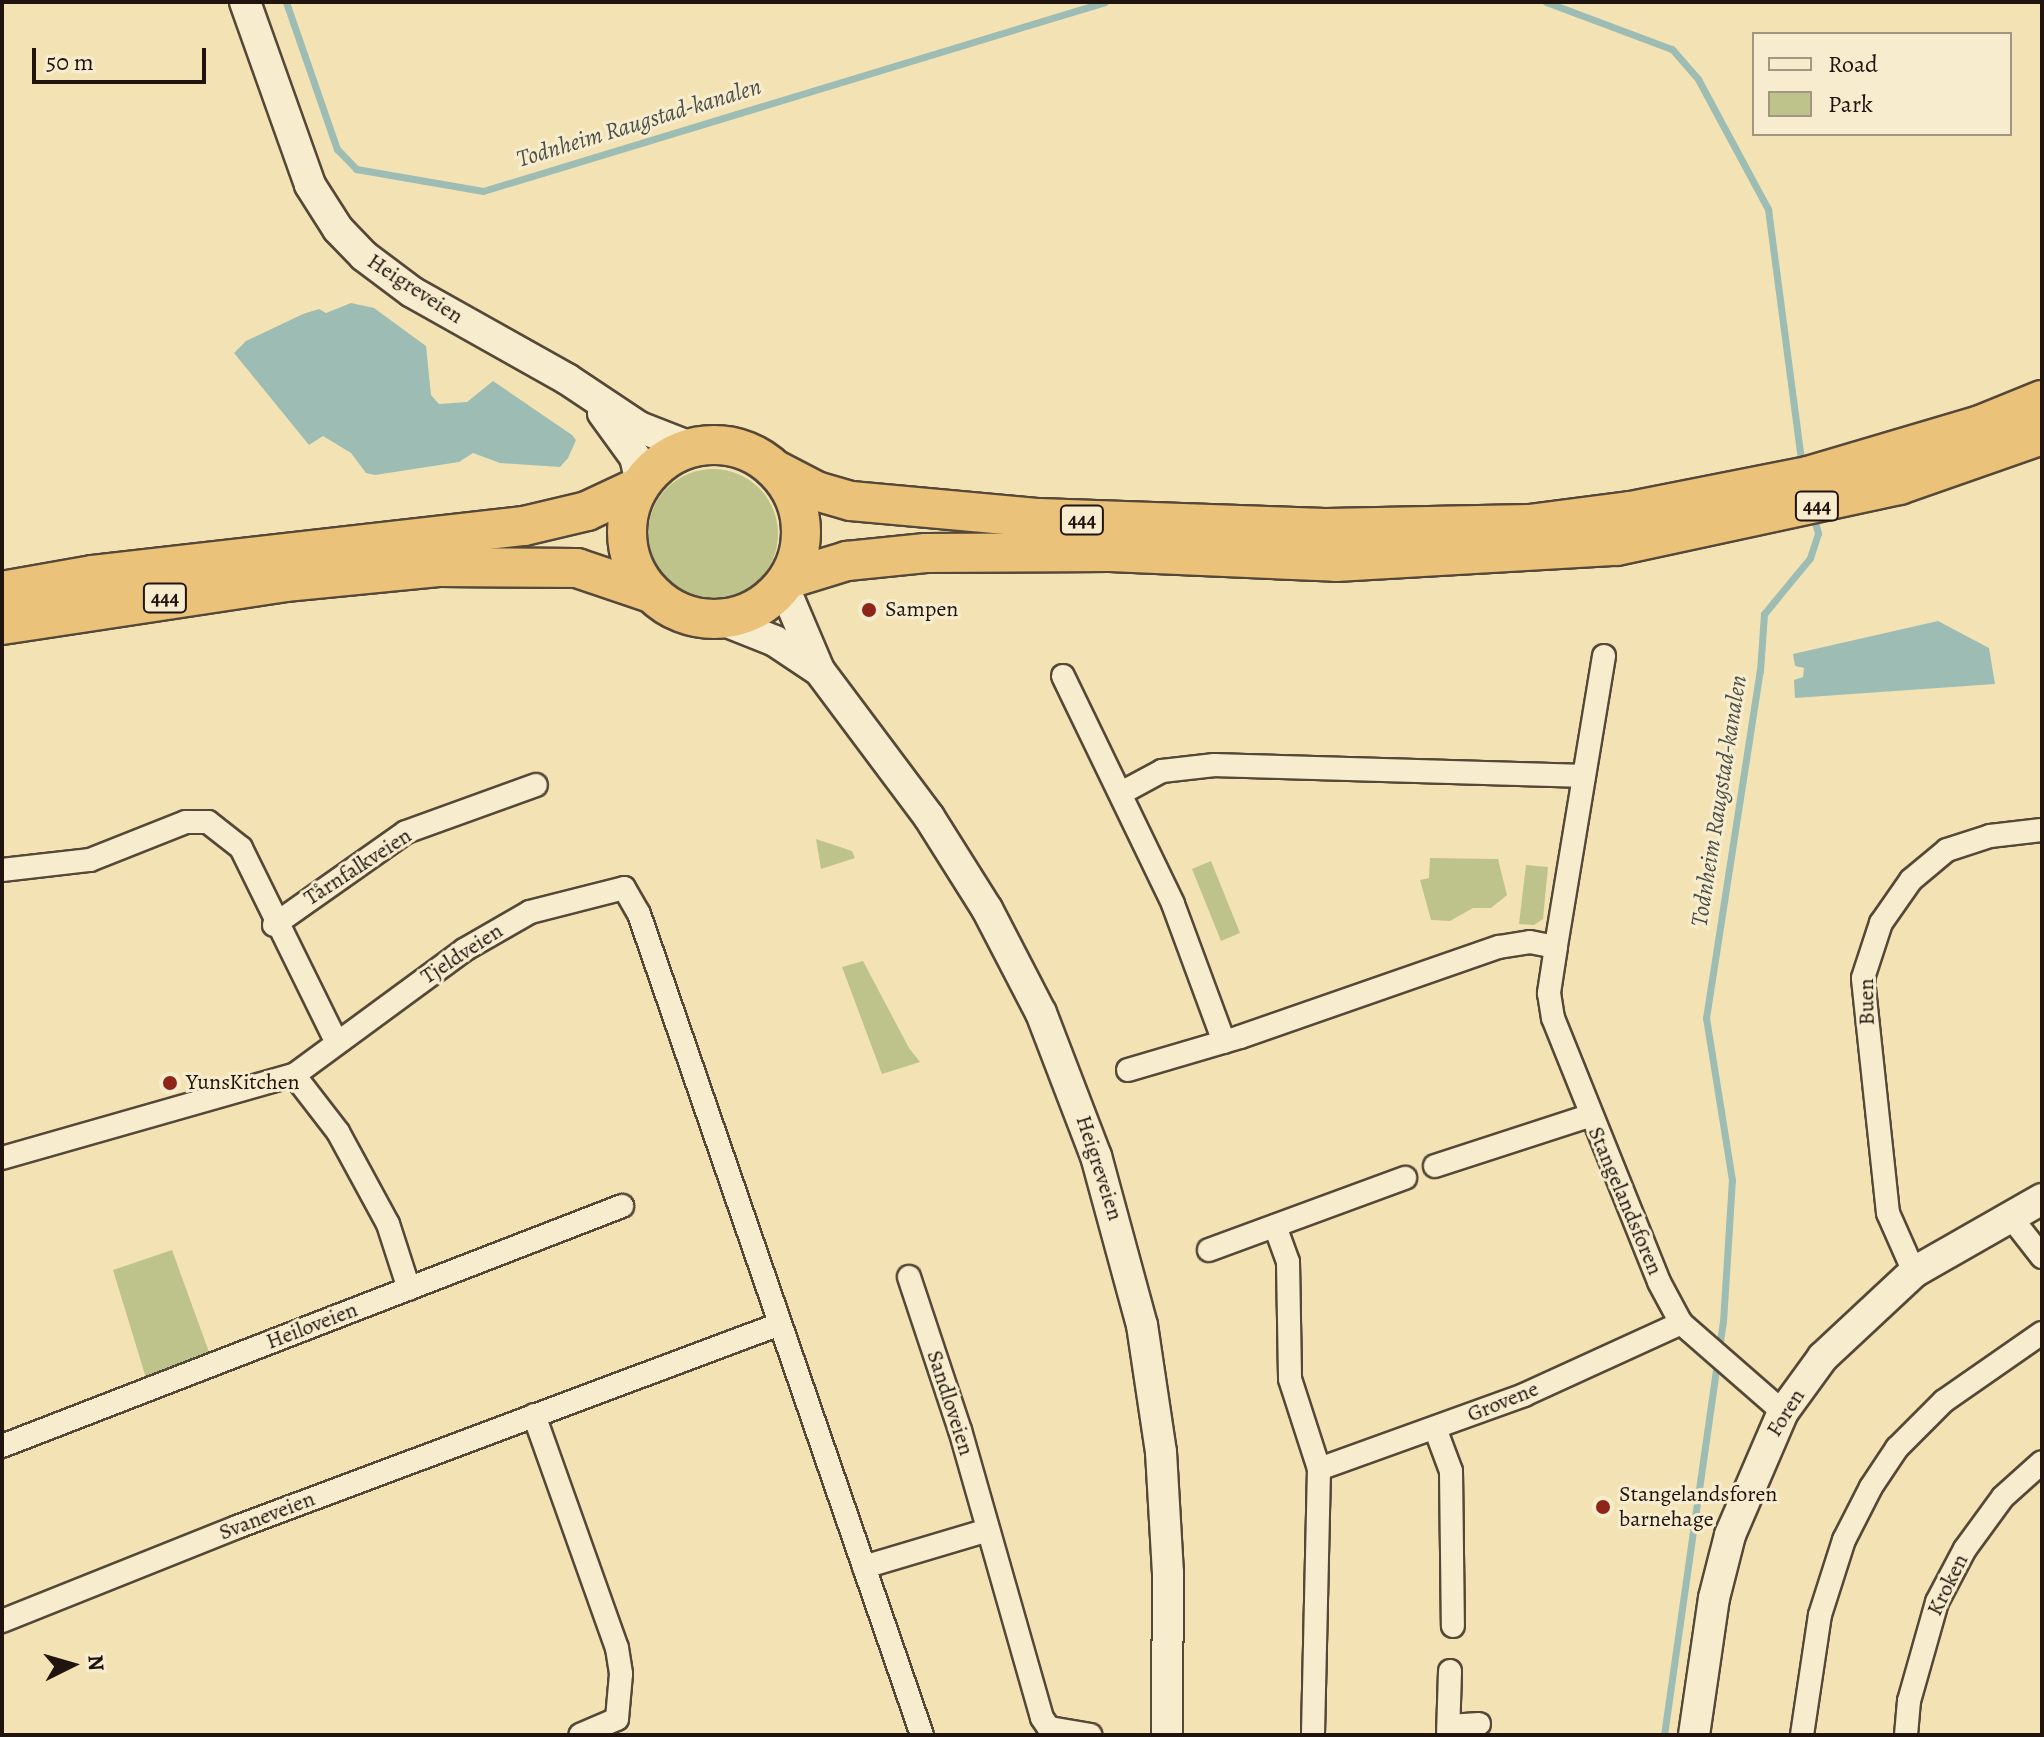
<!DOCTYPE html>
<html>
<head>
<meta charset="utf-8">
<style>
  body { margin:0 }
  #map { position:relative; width:2044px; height:1737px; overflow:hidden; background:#f3e3b4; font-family:Alegreya,serif }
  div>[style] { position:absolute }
  .green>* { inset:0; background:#bec38b }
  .round { border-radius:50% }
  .water>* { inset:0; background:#9dbdb4 }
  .stream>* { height:7px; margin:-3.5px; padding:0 3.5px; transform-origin:3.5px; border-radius:3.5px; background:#9dbdb4 }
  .roads { filter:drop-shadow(2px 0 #564838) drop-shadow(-2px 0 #564838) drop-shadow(0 2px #564838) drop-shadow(0 -2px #564838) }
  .street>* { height:22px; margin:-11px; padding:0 11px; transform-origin:11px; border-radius:11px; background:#f7edce }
  .secondary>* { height:30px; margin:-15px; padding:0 15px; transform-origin:15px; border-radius:15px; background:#f7edce }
  .highway>* { height:38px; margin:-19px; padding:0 19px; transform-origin:19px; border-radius:19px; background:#eac27a }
  .highway>.ring { margin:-19px; padding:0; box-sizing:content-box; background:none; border:38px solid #eac27a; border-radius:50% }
  .dots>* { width:22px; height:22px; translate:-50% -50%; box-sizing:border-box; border:4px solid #f7edce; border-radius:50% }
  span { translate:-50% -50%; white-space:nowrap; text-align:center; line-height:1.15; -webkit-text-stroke:6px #f7edce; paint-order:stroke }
  .shield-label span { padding:2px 6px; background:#f7edce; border:2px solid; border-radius:6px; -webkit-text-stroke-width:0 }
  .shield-label { font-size:20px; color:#21140e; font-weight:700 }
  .street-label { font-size:22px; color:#21140e }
  .poi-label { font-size:22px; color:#21140e }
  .left { translate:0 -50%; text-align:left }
  .water-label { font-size:24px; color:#4c4f48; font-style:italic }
  .frame { position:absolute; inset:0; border:4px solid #21140e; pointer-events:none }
  .legend { position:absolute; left:1752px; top:32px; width:260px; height:104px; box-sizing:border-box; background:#f7edce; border:2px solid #a19681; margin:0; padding:10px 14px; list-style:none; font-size:24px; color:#21140e }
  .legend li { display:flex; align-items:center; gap:16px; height:40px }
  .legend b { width:40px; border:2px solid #a19681 }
  .north { position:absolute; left:32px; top:1625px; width:80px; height:80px; -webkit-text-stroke:6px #f7edce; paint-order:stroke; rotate:85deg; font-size:22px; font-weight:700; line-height:32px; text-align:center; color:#21140e }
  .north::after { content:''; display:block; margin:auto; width:28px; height:36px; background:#21140e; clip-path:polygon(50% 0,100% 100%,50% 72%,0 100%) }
  .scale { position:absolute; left:32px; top:48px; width:174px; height:36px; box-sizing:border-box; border:4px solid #21140e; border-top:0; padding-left:10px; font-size:24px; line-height:28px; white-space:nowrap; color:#21140e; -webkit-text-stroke:6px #f7edce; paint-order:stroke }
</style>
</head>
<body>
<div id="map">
  <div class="green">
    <div class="round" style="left:648px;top:469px;width:130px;height:130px"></div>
    <div style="clip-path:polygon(816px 839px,852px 851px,855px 858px,821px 869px)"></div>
    <div style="clip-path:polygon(1430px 858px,1498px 859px,1507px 895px,1491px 908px,1473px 908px,1450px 921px,1431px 920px,1420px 880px,1429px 878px)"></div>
    <div style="clip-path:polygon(1211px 861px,1240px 933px,1221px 941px,1192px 869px)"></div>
    <div style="clip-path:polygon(1526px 865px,1548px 867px,1543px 919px,1534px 925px,1519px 924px)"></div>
    <div style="clip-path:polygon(863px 961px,909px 1048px,920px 1062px,882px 1074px,842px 967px)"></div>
    <div style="clip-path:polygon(172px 1250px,209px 1352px,146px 1378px,113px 1270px)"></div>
  </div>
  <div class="water">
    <div style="clip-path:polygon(351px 303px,374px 308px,426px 346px,431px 395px,439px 404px,467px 402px,493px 381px,572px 435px,576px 440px,568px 458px,560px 467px,500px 463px,473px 453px,459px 462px,375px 475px,366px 473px,351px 453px,323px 436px,309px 445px,234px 353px,246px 341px,303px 314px,319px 309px,326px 313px)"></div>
    <div style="clip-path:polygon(1938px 621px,1989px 648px,1995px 684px,1795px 698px,1794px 680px,1803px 677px,1804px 668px,1795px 666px,1793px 654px)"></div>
  </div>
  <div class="stream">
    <div style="left:286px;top:2px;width:156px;rotate:70.9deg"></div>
    <div style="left:337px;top:149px;width:28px;rotate:46deg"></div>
    <div style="left:356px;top:169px;width:129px;rotate:9.8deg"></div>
    <div style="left:483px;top:191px;width:650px;rotate:-16.9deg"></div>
    <div style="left:1546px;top:2px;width:134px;rotate:20.5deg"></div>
    <div style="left:1672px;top:49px;width:40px;rotate:49deg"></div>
    <div style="left:1698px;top:79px;width:148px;rotate:61.7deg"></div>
    <div style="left:1768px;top:209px;width:260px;rotate:82.5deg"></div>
    <div style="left:1664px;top:1735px;width:417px;rotate:-81.9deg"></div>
    <div style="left:1723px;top:1322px;width:142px;rotate:-86.4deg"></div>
    <div style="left:1732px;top:1180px;width:164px;rotate:-99.1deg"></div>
    <div style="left:1706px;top:1018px;width:351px;rotate:-81.2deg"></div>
    <div style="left:1760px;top:671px;width:57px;rotate:-86deg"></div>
    <div style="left:1764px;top:614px;width:72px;rotate:-50.6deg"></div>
    <div style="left:1810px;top:558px;width:26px;rotate:-72deg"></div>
    <div style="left:1818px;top:533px;width:20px;rotate:-105deg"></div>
  </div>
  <div class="roads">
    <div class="street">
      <div style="left:1604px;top:656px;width:295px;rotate:99.4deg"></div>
      <div style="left:1556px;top:947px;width:47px;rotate:98.7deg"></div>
      <div style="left:1549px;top:993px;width:25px;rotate:81deg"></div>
      <div style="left:1553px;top:1018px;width:284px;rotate:68.1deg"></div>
      <div style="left:1659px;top:1282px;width:47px;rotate:61.8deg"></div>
      <div style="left:1681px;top:1323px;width:135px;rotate:41.1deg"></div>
      <div style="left:1063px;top:676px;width:253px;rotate:64.2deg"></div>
      <div style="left:1173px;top:904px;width:147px;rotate:69.7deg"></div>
      <div style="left:1123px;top:792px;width:44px;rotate:-28.3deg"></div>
      <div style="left:1162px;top:771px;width:53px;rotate:-6.5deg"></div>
      <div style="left:1215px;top:765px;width:369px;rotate:1.7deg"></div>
      <div style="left:2px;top:870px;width:89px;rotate:-6.5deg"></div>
      <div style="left:90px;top:860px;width:103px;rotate:-21.6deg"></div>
      <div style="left:186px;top:822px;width:22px"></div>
      <div style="left:208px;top:822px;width:42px;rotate:38.2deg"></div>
      <div style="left:241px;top:848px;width:215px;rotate:63.8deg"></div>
      <div style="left:274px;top:925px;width:161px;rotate:-35.2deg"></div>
      <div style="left:406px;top:832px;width:138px;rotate:-19.9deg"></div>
      <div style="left:1128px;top:1070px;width:117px;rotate:-16.4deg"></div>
      <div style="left:1240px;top:1037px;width:274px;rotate:-19.2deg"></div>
      <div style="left:1499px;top:947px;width:31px;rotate:-9deg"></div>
      <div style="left:1530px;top:942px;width:26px;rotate:11deg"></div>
      <div style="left:294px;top:1075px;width:72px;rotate:52.3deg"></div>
      <div style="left:338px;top:1132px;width:105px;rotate:61.5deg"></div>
      <div style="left:388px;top:1224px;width:68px;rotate:72.1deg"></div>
      <div style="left:2px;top:1158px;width:304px;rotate:-15.9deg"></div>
      <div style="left:294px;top:1075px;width:211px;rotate:-36.3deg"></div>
      <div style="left:464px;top:950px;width:76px;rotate:-29.9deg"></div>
      <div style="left:530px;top:912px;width:97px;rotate:-14.3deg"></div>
      <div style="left:624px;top:888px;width:30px;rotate:60deg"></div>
      <div style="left:639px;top:914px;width:868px;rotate:70.98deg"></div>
      <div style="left:1435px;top:1166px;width:162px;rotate:-18deg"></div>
      <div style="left:2010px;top:1216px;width:52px;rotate:52deg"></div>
      <div style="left:1275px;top:1226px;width:38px;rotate:70deg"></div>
      <div style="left:1288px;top:1262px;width:117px;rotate:89deg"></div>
      <div style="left:1290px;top:1379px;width:95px;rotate:72.1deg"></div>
      <div style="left:1319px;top:1469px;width:266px;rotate:91.3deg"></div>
      <div style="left:1209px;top:1250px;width:209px;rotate:-20.2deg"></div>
      <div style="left:1914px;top:1272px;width:64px;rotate:-113.8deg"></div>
      <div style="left:1888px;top:1213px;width:236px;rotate:-96.1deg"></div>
      <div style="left:1863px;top:978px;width:58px;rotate:-71.9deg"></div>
      <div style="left:1881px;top:923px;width:52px;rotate:-55.1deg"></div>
      <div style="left:1911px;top:880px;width:47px;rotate:-39.8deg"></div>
      <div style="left:1947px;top:850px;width:45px;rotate:-18deg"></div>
      <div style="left:1990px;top:836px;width:52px;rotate:-6.6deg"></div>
      <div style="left:909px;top:1277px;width:161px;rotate:71.6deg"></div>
      <div style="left:960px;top:1430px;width:299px;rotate:74.1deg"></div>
      <div style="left:1042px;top:1718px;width:12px;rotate:55deg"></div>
      <div style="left:1049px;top:1728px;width:42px;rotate:9.7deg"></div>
      <div style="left:534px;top:1415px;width:247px;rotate:70.4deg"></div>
      <div style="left:617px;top:1648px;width:26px;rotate:81deg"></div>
      <div style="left:621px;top:1674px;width:45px;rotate:95.1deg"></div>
      <div style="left:617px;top:1719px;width:40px;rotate:156.6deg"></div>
      <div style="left:1435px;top:1428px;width:46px;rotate:69.6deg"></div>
      <div style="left:1451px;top:1471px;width:155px;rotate:89.3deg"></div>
      <div style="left:2px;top:1446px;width:665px;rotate:-21.16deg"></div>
      <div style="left:1319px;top:1469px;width:218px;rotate:-19.8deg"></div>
      <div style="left:1524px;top:1395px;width:173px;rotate:-24.6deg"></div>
      <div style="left:864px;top:1567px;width:126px;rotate:-16.6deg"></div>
      <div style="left:2px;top:1621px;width:253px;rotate:-21.8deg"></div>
      <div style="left:237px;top:1527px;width:580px;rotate:-20.5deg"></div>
      <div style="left:1449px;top:1726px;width:30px;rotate:-4deg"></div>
      <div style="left:1448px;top:1735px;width:64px;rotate:-88.2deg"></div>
      <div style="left:1802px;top:1735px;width:121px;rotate:-81.5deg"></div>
      <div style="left:1820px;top:1615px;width:79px;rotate:-72.3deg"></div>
      <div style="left:1844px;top:1540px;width:59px;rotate:-63deg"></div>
      <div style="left:1871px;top:1487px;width:47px;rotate:-56.3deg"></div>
      <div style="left:1897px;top:1448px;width:66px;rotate:-45deg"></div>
      <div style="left:1944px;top:1401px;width:119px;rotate:-34.8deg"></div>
      <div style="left:1906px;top:1735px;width:34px;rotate:-85deg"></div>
      <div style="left:1909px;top:1701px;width:103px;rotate:-74.2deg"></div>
      <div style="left:1937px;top:1602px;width:60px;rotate:-62.2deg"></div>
      <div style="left:1965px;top:1549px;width:64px;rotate:-53.8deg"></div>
      <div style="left:2003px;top:1497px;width:52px;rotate:-41.9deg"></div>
    </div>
    <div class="secondary">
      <div style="left:245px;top:2px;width:194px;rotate:70.4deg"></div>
      <div style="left:310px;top:185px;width:52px;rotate:57.5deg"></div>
      <div style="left:338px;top:229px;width:37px;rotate:46deg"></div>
      <div style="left:364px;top:256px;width:60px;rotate:36.9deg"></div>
      <div style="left:412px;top:292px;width:178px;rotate:29.3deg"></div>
      <div style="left:567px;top:379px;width:87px;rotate:33.7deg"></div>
      <div style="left:639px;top:427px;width:55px;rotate:21.4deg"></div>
      <div style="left:603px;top:413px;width:54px;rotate:54deg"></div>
      <div style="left:635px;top:457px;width:26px;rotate:77deg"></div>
      <div style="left:783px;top:585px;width:92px;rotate:67deg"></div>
      <div style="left:819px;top:670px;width:184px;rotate:53.2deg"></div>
      <div style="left:929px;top:817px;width:109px;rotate:57.8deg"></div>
      <div style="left:987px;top:909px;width:117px;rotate:62.6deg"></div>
      <div style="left:1041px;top:1013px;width:153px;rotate:69deg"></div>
      <div style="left:1096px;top:1156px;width:175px;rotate:74.8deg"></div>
      <div style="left:1142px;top:1325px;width:128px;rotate:81.5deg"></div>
      <div style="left:1161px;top:1452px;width:121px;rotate:86.7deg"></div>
      <div style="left:1168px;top:1573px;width:162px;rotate:90.4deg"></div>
      <div style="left:720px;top:619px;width:59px;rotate:21.8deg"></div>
      <div style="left:775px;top:641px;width:50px;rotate:33.7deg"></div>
      <div style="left:1694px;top:1735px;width:138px;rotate:-81.7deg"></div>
      <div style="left:1714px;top:1598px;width:65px;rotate:-75.7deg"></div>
      <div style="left:1730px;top:1535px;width:134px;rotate:-66.7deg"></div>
      <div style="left:1783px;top:1412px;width:68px;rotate:-54deg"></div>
      <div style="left:1823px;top:1357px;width:125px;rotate:-43deg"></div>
      <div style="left:1914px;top:1272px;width:147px;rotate:-29.7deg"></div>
    </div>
    <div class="highway">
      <div class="ring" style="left:627px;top:445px;width:136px;height:136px"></div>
      <div style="left:776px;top:470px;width:45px;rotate:27.7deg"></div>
      <div style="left:816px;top:491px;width:36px;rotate:16deg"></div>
      <div style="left:851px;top:501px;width:189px;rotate:5.2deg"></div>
      <div style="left:1039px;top:518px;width:286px;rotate:2deg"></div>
      <div style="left:1325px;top:528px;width:204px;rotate:-1.1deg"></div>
      <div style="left:1529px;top:524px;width:103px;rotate:-7.3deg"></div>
      <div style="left:1631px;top:511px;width:180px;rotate:-11.2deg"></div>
      <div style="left:1808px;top:476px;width:179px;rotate:-16.5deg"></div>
      <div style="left:1980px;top:425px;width:67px;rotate:-22deg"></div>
      <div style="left:788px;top:579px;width:62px;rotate:-17deg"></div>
      <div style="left:847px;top:561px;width:79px;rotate:-5.8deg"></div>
      <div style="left:926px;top:553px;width:184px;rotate:-0.3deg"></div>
      <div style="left:1110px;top:552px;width:226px;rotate:2.5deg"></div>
      <div style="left:1336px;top:562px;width:281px;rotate:-3.3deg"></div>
      <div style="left:1617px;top:546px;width:289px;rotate:-12.2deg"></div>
      <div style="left:1899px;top:485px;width:151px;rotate:-19.3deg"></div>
      <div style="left:2px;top:591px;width:92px;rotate:-10deg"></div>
      <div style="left:93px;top:575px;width:434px;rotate:-6.5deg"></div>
      <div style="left:524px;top:526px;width:65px;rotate:-13.4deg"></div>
      <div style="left:587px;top:511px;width:56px;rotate:-25.2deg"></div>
      <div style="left:2px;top:625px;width:286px;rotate:-8.6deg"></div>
      <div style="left:285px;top:582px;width:154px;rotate:-5.6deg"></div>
      <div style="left:438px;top:567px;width:139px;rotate:0.4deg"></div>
      <div style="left:577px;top:568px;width:78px;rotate:18.7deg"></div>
    </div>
  </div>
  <div class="dots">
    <div style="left:869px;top:610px;background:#8f2418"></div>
    <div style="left:170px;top:1083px;background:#8f2418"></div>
    <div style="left:1603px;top:1507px;background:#8f2418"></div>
  </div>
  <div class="shield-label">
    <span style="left:1817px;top:506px">444</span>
    <span style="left:1082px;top:520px">444</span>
    <span style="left:165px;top:598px">444</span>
  </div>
  <div class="street-label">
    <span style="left:415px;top:289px;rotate:33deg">Heigreveien</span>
    <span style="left:358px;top:867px;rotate:-33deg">Tårnfalkveien</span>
    <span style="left:462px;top:954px;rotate:-33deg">Tjeldveien</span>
    <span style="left:1867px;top:1002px;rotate:-91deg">Buen</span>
    <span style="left:1099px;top:1168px;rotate:72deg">Heigreveien</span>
    <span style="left:1625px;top:1201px;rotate:67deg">Stangelandsforen</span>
    <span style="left:312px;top:1326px;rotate:-21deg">Heiloveien</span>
    <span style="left:1503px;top:1402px;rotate:-22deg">Grovene</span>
    <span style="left:950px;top:1403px;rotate:72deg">Sandloveien</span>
    <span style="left:1786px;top:1413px;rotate:-58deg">Foren</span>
    <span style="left:267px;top:1516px;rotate:-21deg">Svaneveien</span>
    <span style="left:1948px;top:1585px;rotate:-64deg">Kroken</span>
  </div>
  <div class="poi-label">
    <span class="left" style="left:885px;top:610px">Sampen</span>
    <span class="left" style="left:186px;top:1083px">YunsKitchen</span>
    <span class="left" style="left:1619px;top:1507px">Stangelandsforen<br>barnehage</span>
  </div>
  <div class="water-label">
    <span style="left:639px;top:123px;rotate:-17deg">Todnheim Raugstad-kanalen</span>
    <span style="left:1719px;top:801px;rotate:-81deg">Todnheim Raugstad-kanalen</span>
  </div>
  <div class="frame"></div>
  <ul class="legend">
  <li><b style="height:10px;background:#f7edce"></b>Road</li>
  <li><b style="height:22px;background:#bec38b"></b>Park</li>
  </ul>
  <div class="north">N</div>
  <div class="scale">50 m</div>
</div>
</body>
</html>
